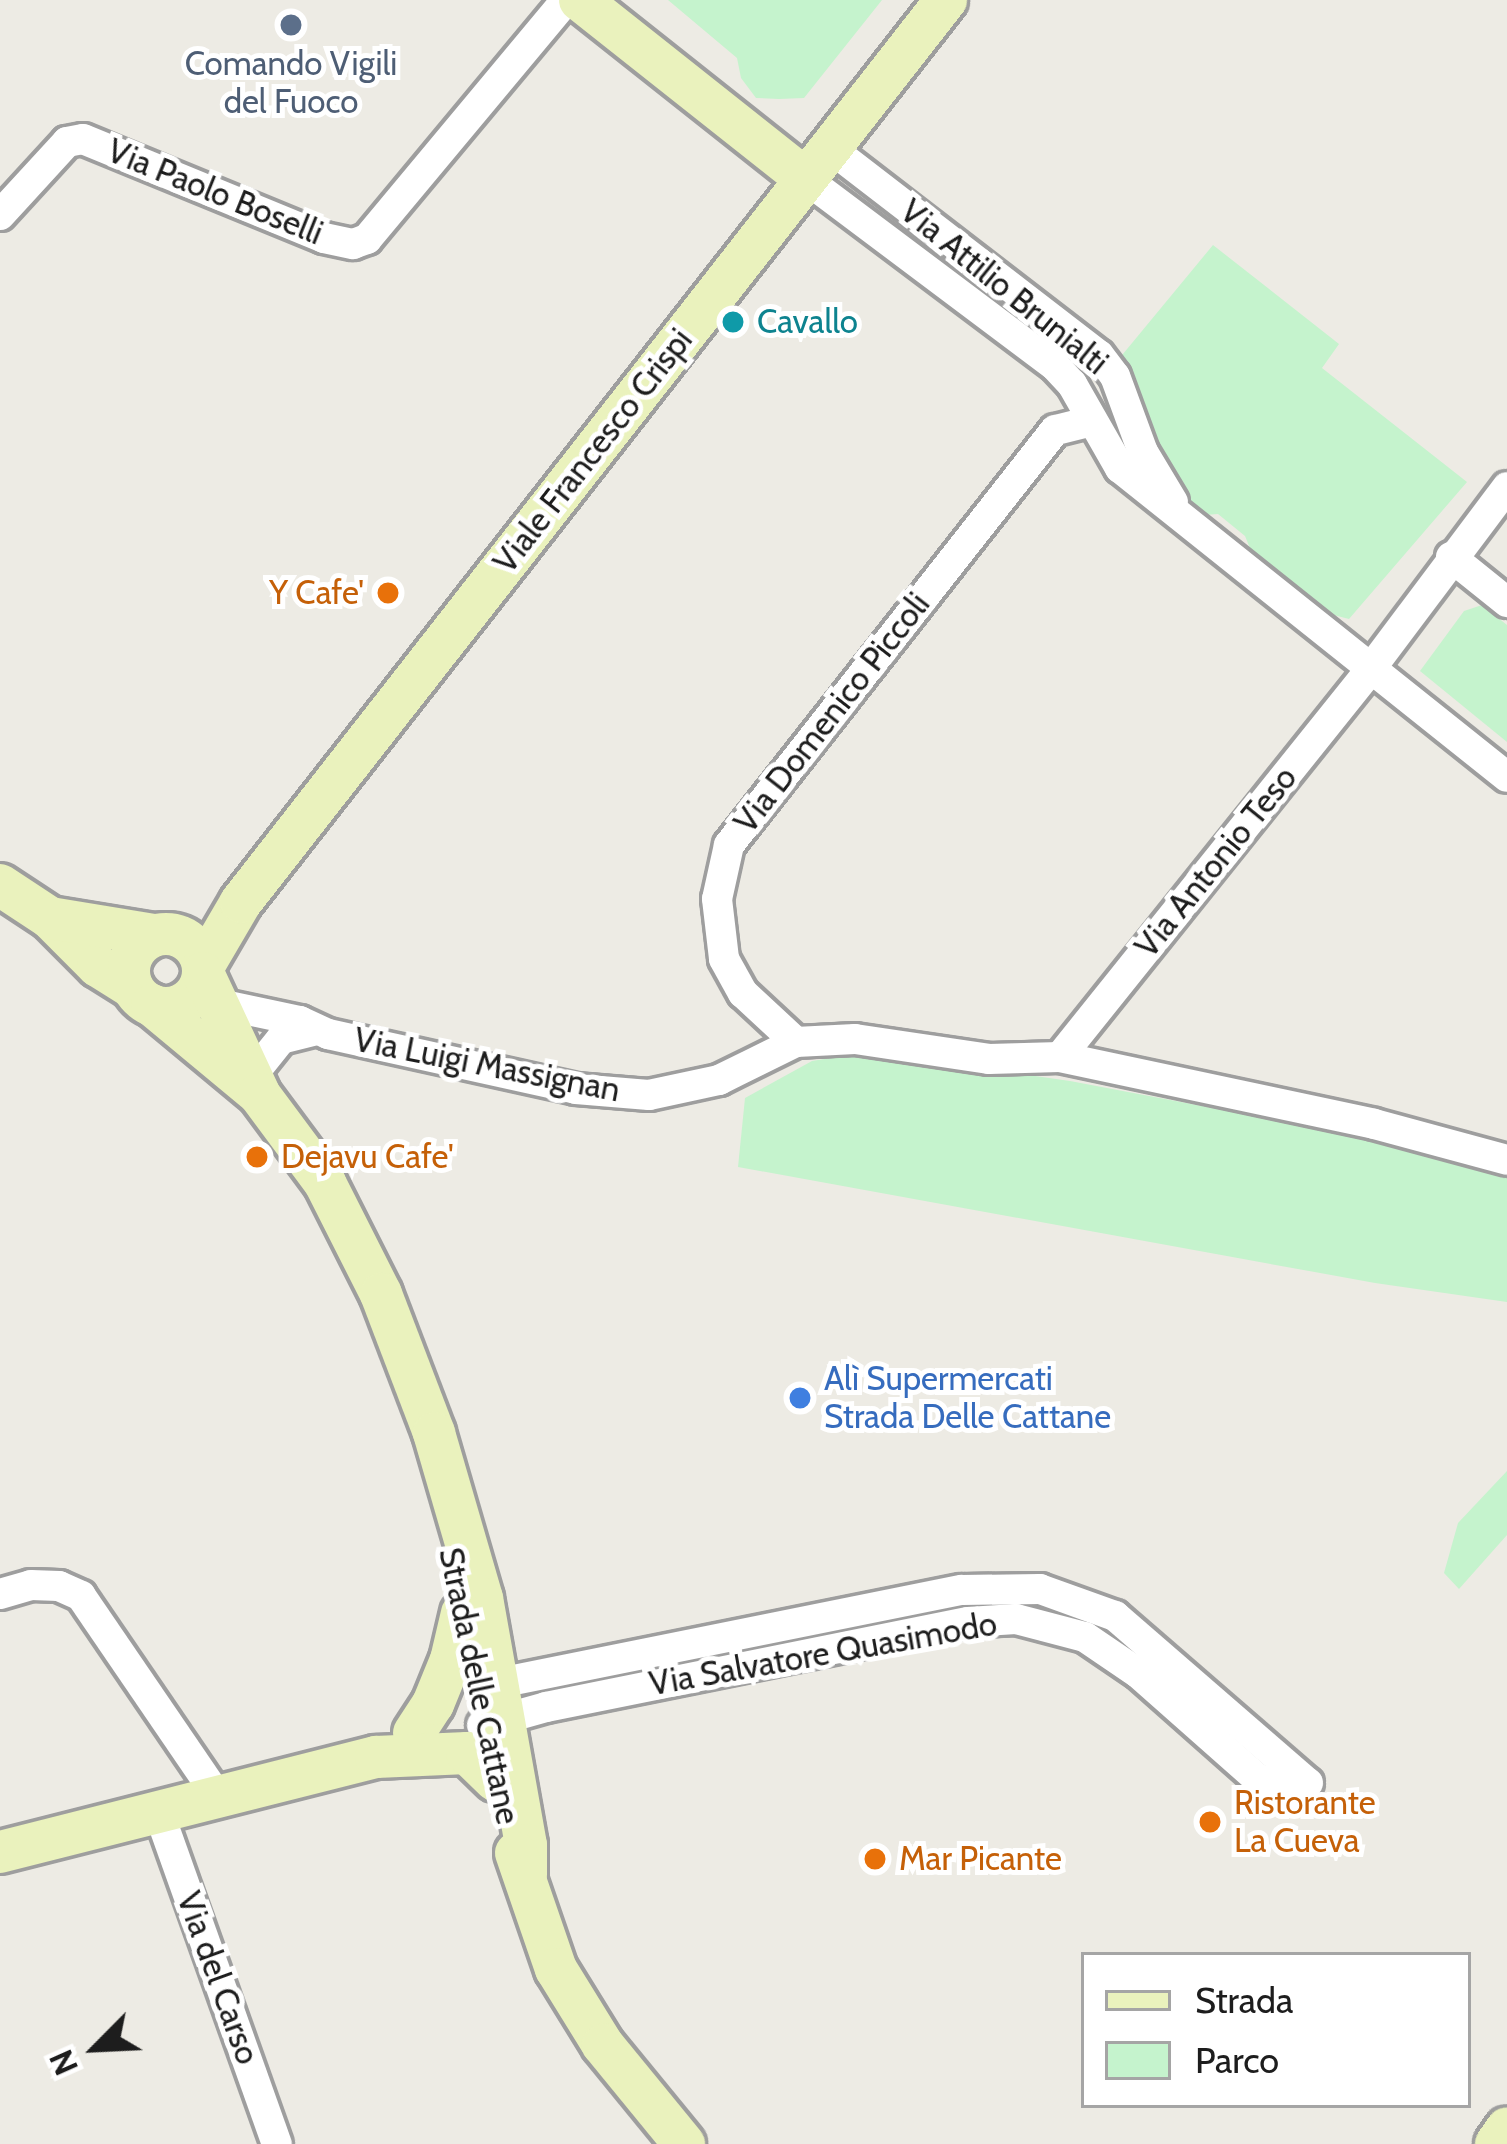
<!DOCTYPE html>
<html>
<head>
<meta charset="utf-8">
<style>
  body { margin:0 }
  #map { position:relative; width:1507px; height:2144px; overflow:hidden; background:#edebe4; font-family:Cabin,sans-serif }
  div>[style] { position:absolute }
  .park>* { inset:0; background:#c5f3cd }
  .roads { filter:drop-shadow(3px 0 #9e9e9e) drop-shadow(-3px 0 #9e9e9e) drop-shadow(0 3px #9e9e9e) drop-shadow(0 -3px #9e9e9e) }
  .street>* { height:30px; margin:-15px; padding:0 15px; transform-origin:15px; border-radius:15px; background:#fff }
  .secondary>* { height:42px; margin:-21px; padding:0 21px; transform-origin:21px; border-radius:21px; background:#eaf2bd }
  .secondary>.ring { margin:-21px; padding:0; box-sizing:content-box; background:none; border:42px solid #eaf2bd; border-radius:50% }
  .dots>* { width:33px; height:33px; translate:-50% -50%; box-sizing:border-box; border:6px solid #fff; border-radius:50% }
  span { translate:-50% -50%; white-space:nowrap; text-align:center; line-height:1.15; -webkit-text-stroke:10px #fff; paint-order:stroke }
  .service-label { font-size:33px; color:#4e5e75 }
  .street-label { font-size:33px; color:#1d1d1d }
  .culture-label { font-size:33px; color:#0d838f }
  .left { translate:0 -50%; text-align:left }
  .food-label { font-size:33px; color:#c56008 }
  .right { translate:-100% -50%; text-align:right }
  .shop-label { font-size:33px; color:#366cbe }
  .legend { position:absolute; left:1081px; top:1952px; width:390px; height:156px; box-sizing:border-box; background:#fff; border:3px solid #a5a5a5; margin:0; padding:15px 21px; list-style:none; font-size:36px; color:#1d1d1d }
  .legend li { display:flex; align-items:center; gap:24px; height:60px }
  .legend b { width:60px; border:3px solid #a5a5a5 }
  .north { position:absolute; left:36px; top:1988px; width:120px; height:120px; -webkit-text-stroke:9px #fff; paint-order:stroke; rotate:246deg; font-size:33px; font-weight:700; line-height:48px; text-align:center; color:#1d1d1d }
  .north::after { content:''; display:block; margin:auto; width:42px; height:54px; background:#1d1d1d; clip-path:polygon(50% 0,100% 100%,50% 72%,0 100%) }
</style>
</head>
<body>
<div id="map">
  <div class="park">
    <div style="clip-path:polygon(668px 0,882px 0,804px 98px,779px 99px,756px 98px,741px 78px,737px 58px)"></div>
    <div style="clip-path:polygon(1213px 245px,1339px 344px,1322px 368px,1467px 482px,1349px 619px,1326px 613px,1254px 558px,1245px 536px,1218px 514px,1204px 515px,1168px 482px,1118px 360px)"></div>
    <div style="clip-path:polygon(1482px 605px,1507px 625px,1507px 742px,1420px 671px,1464px 611px)"></div>
    <div style="clip-path:polygon(867px 1052px,1070px 1081px,1307px 1126px,1507px 1174px,1507px 1302px,1375px 1283px,738px 1167px,745px 1098px,812px 1061px)"></div>
    <div style="clip-path:polygon(1507px 1471px,1507px 1535px,1459px 1589px,1444px 1573px,1458px 1523px)"></div>
  </div>
  <div class="roads">
    <div class="street">
      <div style="left:830px;top:148px;width:339px;rotate:37.6deg"></div>
      <div style="left:1099px;top:355px;width:26px;rotate:53deg"></div>
      <div style="left:1115px;top:376px;width:81px;rotate:69.8deg"></div>
      <div style="left:1143px;top:452px;width:58px;rotate:59deg"></div>
      <div style="left:806px;top:179px;width:311px;rotate:36.9deg"></div>
      <div style="left:1055px;top:366px;width:25px;rotate:47deg"></div>
      <div style="left:1072px;top:384px;width:97px;rotate:60.3deg"></div>
      <div style="left:1120px;top:468px;width:495px;rotate:38.6deg"></div>
      <div style="left:0;top:215px;width:99px;rotate:-47.5deg"></div>
      <div style="left:67px;top:142px;width:16px;rotate:-11deg"></div>
      <div style="left:83px;top:139px;width:261px;rotate:22.3deg"></div>
      <div style="left:324px;top:238px;width:30px;rotate:12deg"></div>
      <div style="left:353px;top:244px;width:15px;rotate:-20deg"></div>
      <div style="left:367px;top:239px;width:311px;rotate:-50.2deg"></div>
      <div style="left:1092px;top:421px;width:38px;rotate:166deg"></div>
      <div style="left:1055px;top:430px;width:528px;rotate:128.15deg"></div>
      <div style="left:729px;top:845px;width:55px;rotate:102.5deg"></div>
      <div style="left:717px;top:899px;width:60px;rotate:83.3deg"></div>
      <div style="left:724px;top:959px;width:39px;rotate:61deg"></div>
      <div style="left:743px;top:993px;width:72px;rotate:42.8deg"></div>
      <div style="left:796px;top:1042px;width:59px;rotate:-2.9deg"></div>
      <div style="left:855px;top:1039px;width:135px;rotate:8.5deg"></div>
      <div style="left:989px;top:1059px;width:71px;rotate:-1.6deg"></div>
      <div style="left:1060px;top:1057px;width:321px;rotate:12deg"></div>
      <div style="left:1374px;top:1124px;width:138px;rotate:15.1deg"></div>
      <div style="left:1451px;top:557px;width:72px;rotate:38.8deg"></div>
      <div style="left:219px;top:1004px;width:83px;rotate:11.9deg"></div>
      <div style="left:300px;top:1021px;width:31px;rotate:25deg"></div>
      <div style="left:328px;top:1034px;width:254px;rotate:12.5deg"></div>
      <div style="left:576px;top:1089px;width:73px;rotate:4.7deg"></div>
      <div style="left:649px;top:1095px;width:72px;rotate:-12.1deg"></div>
      <div style="left:719px;top:1080px;width:86px;rotate:-26.3deg"></div>
      <div style="left:1060px;top:1057px;width:499px;rotate:-51.3deg"></div>
      <div style="left:1372px;top:667px;width:225px;rotate:-53.1deg"></div>
      <div style="left:253px;top:1074px;width:45px;rotate:-51.3deg"></div>
      <div style="left:281px;top:1039px;width:32px;rotate:-14deg"></div>
      <div style="left:0;top:1594px;width:32px;rotate:-16deg"></div>
      <div style="left:31px;top:1585px;width:28px;rotate:2deg"></div>
      <div style="left:59px;top:1586px;width:24px;rotate:24deg"></div>
      <div style="left:81px;top:1596px;width:245px;rotate:55.7deg"></div>
      <div style="left:499px;top:1683px;width:472px;rotate:-11.4deg"></div>
      <div style="left:962px;top:1590px;width:78px;rotate:-0.7deg"></div>
      <div style="left:1040px;top:1589px;width:80px;rotate:19.8deg"></div>
      <div style="left:1115px;top:1616px;width:255px;rotate:40.9deg"></div>
      <div style="left:482px;top:1725px;width:66px;rotate:-15.7deg"></div>
      <div style="left:546px;top:1707px;width:430px;rotate:-11.4deg"></div>
      <div style="left:968px;top:1622px;width:48px;rotate:-3.6deg"></div>
      <div style="left:1016px;top:1619px;width:71px;rotate:14.6deg"></div>
      <div style="left:1085px;top:1637px;width:64px;rotate:34.2deg"></div>
      <div style="left:1138px;top:1673px;width:160px;rotate:41.5deg"></div>
      <div style="left:1258px;top:1779px;width:21px;rotate:19deg"></div>
      <div style="left:1278px;top:1786px;width:30px;rotate:-6deg"></div>
      <div style="left:159px;top:1813px;width:351px;rotate:70.4deg"></div>
    </div>
    <div class="secondary">
      <div style="left:580px;top:0;width:288px;rotate:38.4deg"></div>
      <div style="left:0;top:885px;width:60px;rotate:33.4deg"></div>
      <div style="left:50px;top:918px;width:68px;rotate:45deg"></div>
      <div style="left:98px;top:966px;width:41px;rotate:32.2deg"></div>
      <div style="left:50px;top:918px;width:105px;rotate:9.3deg"></div>
      <div class="ring" style="left:129px;top:934px;width:32px;height:32px"></div>
      <div style="left:203px;top:967px;width:75px;rotate:-59.7deg"></div>
      <div style="left:241px;top:902px;width:1145px;rotate:-51.99deg"></div>
      <div style="left:203px;top:973px;width:132px;rotate:65deg"></div>
      <div style="left:152px;top:1005px;width:139px;rotate:39.8deg"></div>
      <div style="left:259px;top:1094px;width:111px;rotate:53.4deg"></div>
      <div style="left:325px;top:1183px;width:124px;rotate:63.2deg"></div>
      <div style="left:381px;top:1294px;width:149px;rotate:69.1deg"></div>
      <div style="left:434px;top:1433px;width:172px;rotate:73.8deg"></div>
      <div style="left:482px;top:1598px;width:251px;rotate:79.9deg"></div>
      <div style="left:526px;top:1845px;width:30px;rotate:90deg"></div>
      <div style="left:414px;top:1733px;width:35px;rotate:-57deg"></div>
      <div style="left:433px;top:1704px;width:48px;rotate:-67.8deg"></div>
      <div style="left:451px;top:1660px;width:48px;rotate:-76.8deg"></div>
      <div style="left:0;top:1852px;width:388px;rotate:-14.2deg"></div>
      <div style="left:376px;top:1757px;width:91px;rotate:-2.5deg"></div>
      <div style="left:467px;top:1753px;width:39px;rotate:44deg"></div>
      <div style="left:516px;top:1853px;width:123px;rotate:71deg"></div>
      <div style="left:556px;top:1969px;width:89px;rotate:58.3deg"></div>
      <div style="left:603px;top:2045px;width:128px;rotate:50.7deg"></div>
      <div style="left:1496px;top:2144px;width:19px;rotate:-55deg"></div>
    </div>
  </div>
  <div class="dots">
    <div style="left:291px;top:25px;background:#5c6f8a"></div>
    <div style="left:733px;top:322px;background:#0f9aa8"></div>
    <div style="left:388px;top:593px;background:#e8710a"></div>
    <div style="left:257px;top:1157px;background:#e8710a"></div>
    <div style="left:800px;top:1398px;background:#3f7fe0"></div>
    <div style="left:1210px;top:1822px;background:#e8710a"></div>
    <div style="left:875px;top:1859px;background:#e8710a"></div>
  </div>
  <div class="service-label">
    <span style="left:291px;top:83px">Comando Vigili<br>del Fuoco</span>
  </div>
  <div class="street-label">
    <span style="left:215px;top:192px;rotate:22deg">Via Paolo Boselli</span>
    <span style="left:1004px;top:287px;rotate:39deg">Via Attilio Brunialti</span>
    <span style="left:593px;top:451px;rotate:-52deg">Viale Francesco Crispi</span>
    <span style="left:832px;top:713px;rotate:-52deg">Via Domenico Piccoli</span>
    <span style="left:1216px;top:862px;rotate:-51deg">Via Antonio Teso</span>
    <span style="left:487px;top:1065px;rotate:11deg">Via Luigi Massignan</span>
    <span style="left:823px;top:1654px;rotate:-10deg">Via Salvatore Quasimodo</span>
    <span style="left:479px;top:1686px;rotate:78deg">Strada delle Cattane</span>
    <span style="left:218px;top:1978px;rotate:70deg">Via del Carso</span>
  </div>
  <div class="culture-label">
    <span class="left" style="left:757px;top:322px">Cavallo</span>
  </div>
  <div class="food-label">
    <span class="right" style="left:364px;top:593px">Y Cafe'</span>
    <span class="left" style="left:281px;top:1157px">Dejavu Cafe'</span>
    <span class="left" style="left:1234px;top:1822px">Ristorante<br>La Cueva</span>
    <span class="left" style="left:899px;top:1859px">Mar Picante</span>
  </div>
  <div class="shop-label">
    <span class="left" style="left:824px;top:1398px">Alì Supermercati<br>Strada Delle Cattane</span>
  </div>
  <ul class="legend">
  <li><b style="height:15px;background:#eaf2bd"></b>Strada</li>
  <li><b style="height:33px;background:#c5f3cd"></b>Parco</li>
  </ul>
  <div class="north">N</div>
</div>
</body>
</html>
